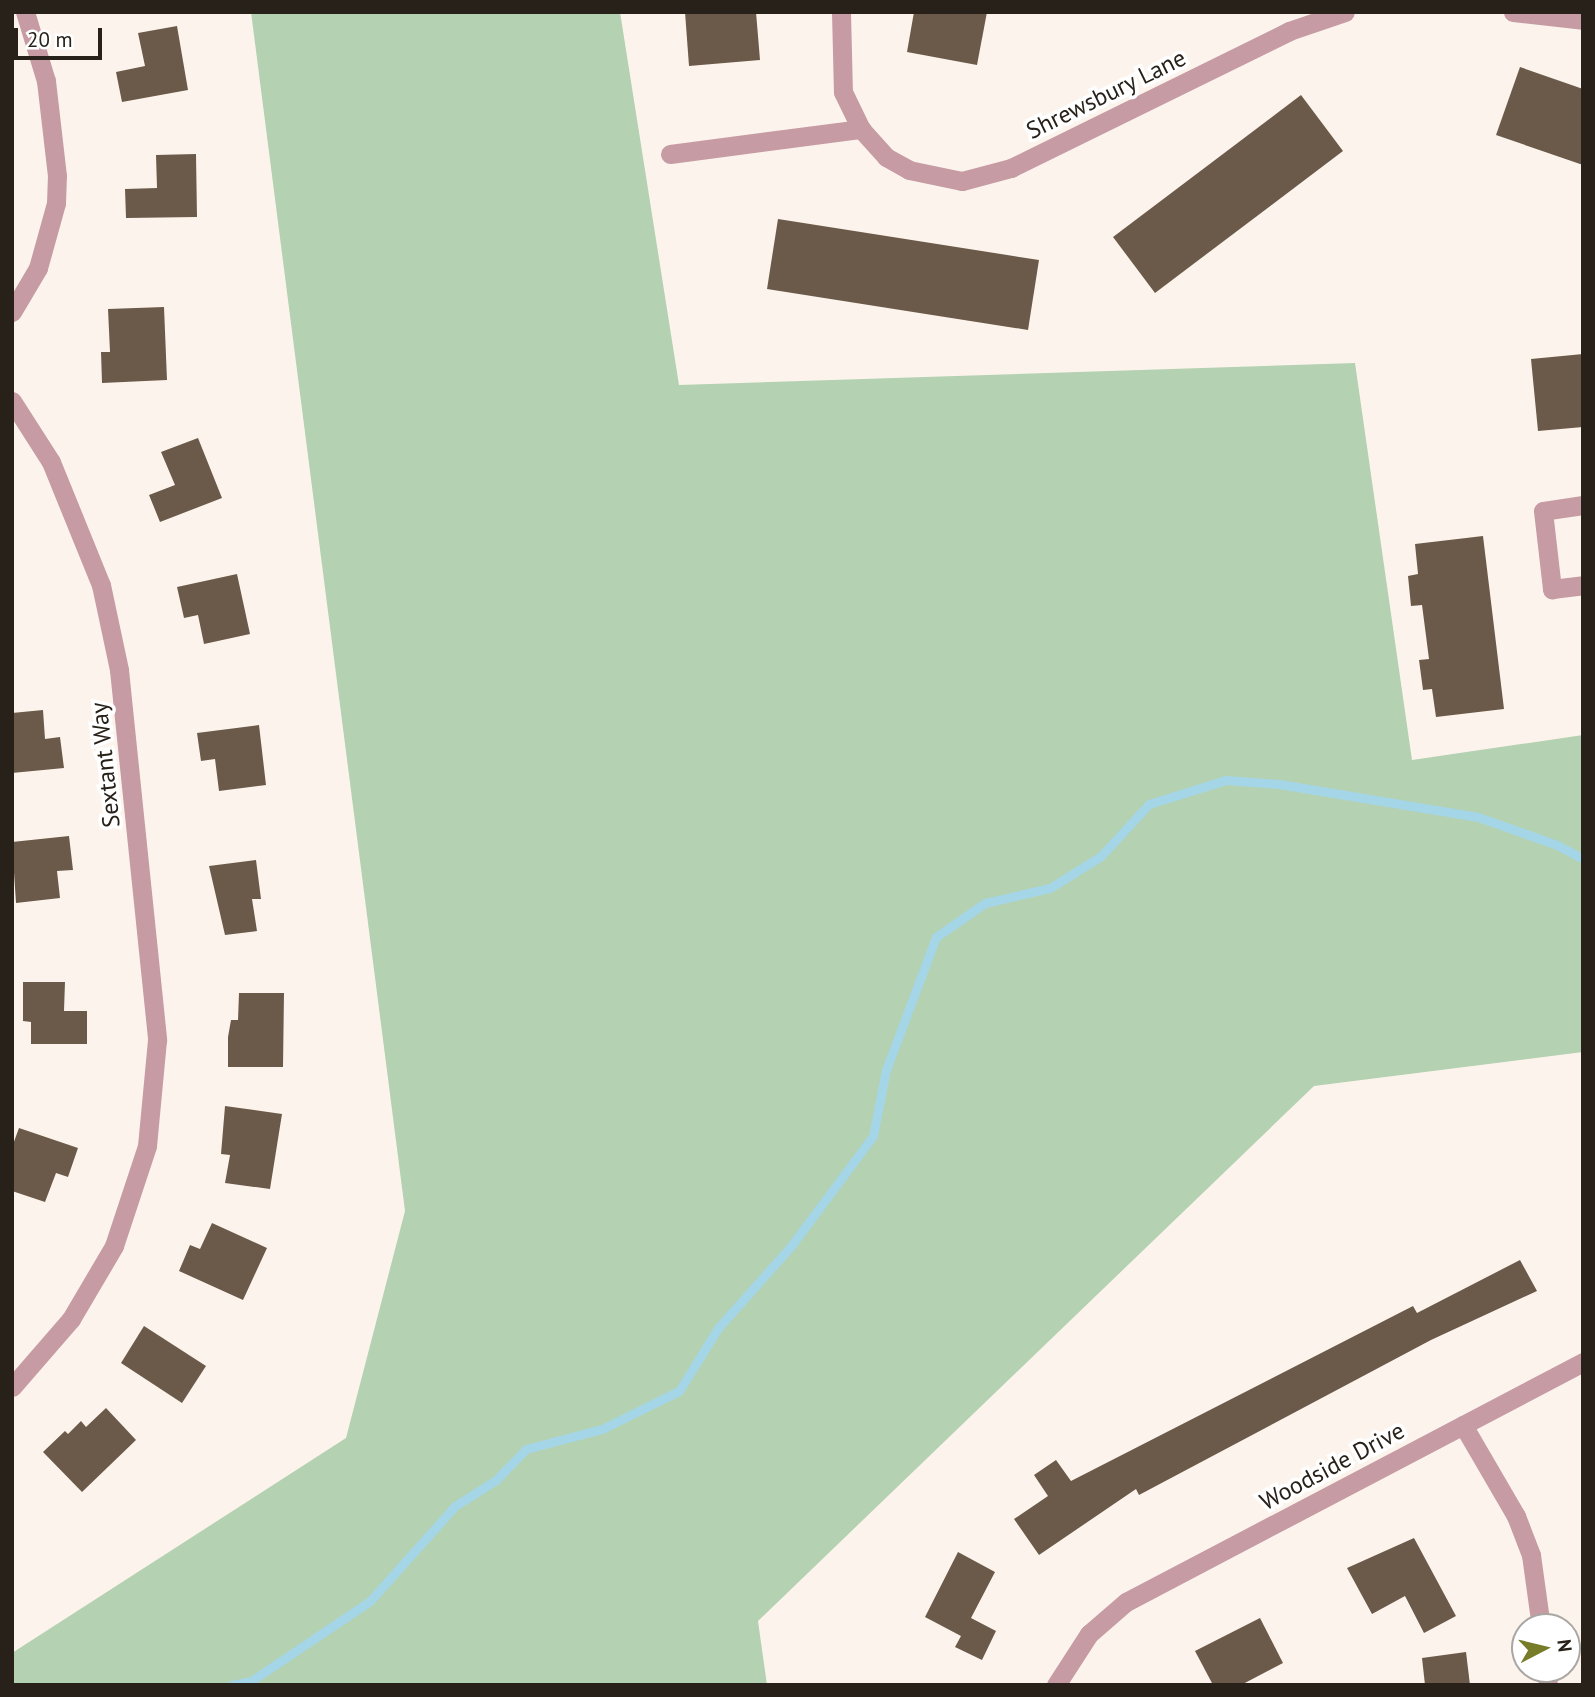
<!DOCTYPE html>
<html>
<head>
<meta charset="utf-8">
<style>
  body { margin:0 }
  #map { position:relative; width:1595px; height:1697px; overflow:hidden; background:#fcf4ec; font-family:"PT Sans",sans-serif }
  div>[style] { position:absolute }
  .green>* { inset:0; background:#b4d1b1 }
  .stream>* { height:9px; margin:-4.5px; padding:0 4.5px; transform-origin:4.5px; border-radius:4.5px; background:#a5d6e8 }
  .building>* { inset:0; background:#6b5a49 }
  .minor>* { height:19px; margin:-9.5px; padding:0 9.5px; transform-origin:9.5px; border-radius:9.5px; background:#c69ba3 }
  span { translate:-50% -50%; white-space:nowrap; text-align:center; line-height:1.15; -webkit-text-stroke:7px #fff; paint-order:stroke }
  .street-label { font-size:24px; color:#28211a }
  .frame { position:absolute; inset:0; border:14px solid #28211a; pointer-events:none }
  .north { position:absolute; left:1511px; top:1613px; width:70px; height:70px; box-sizing:border-box; background:#fff; border:2px solid #a9a6a3; border-radius:50%; rotate:83deg; font-size:19px; font-weight:700; line-height:28px; text-align:center; color:#28211a }
  .north::after { content:''; display:block; margin:auto; width:24px; height:32px; background:#767c27; clip-path:polygon(50% 0,100% 100%,50% 72%,0 100%) }
  .scale { position:absolute; left:14px; top:28px; width:88px; height:32px; box-sizing:border-box; border:4px solid #28211a; border-top:0; padding-left:9px; font-size:21px; line-height:24px; white-space:nowrap; color:#28211a; -webkit-text-stroke:5px #fff; paint-order:stroke }
</style>
</head>
<body>
<div id="map">
  <div class="green">
    <div style="clip-path:polygon(251px 12px,620px 12px,679px 385px,1355px 363px,1412px 760px,1583px 735px,1583px 1052px,1314px 1086px,758px 1621px,767px 1685px,12px 1685px,12px 1653px,346px 1438px,405px 1211px)"></div>
  </div>
  <div class="stream">
    <div style="left:232px;top:1685px;width:19px;rotate:-12deg"></div>
    <div style="left:251px;top:1681px;width:143px;rotate:-33.9deg"></div>
    <div style="left:370px;top:1601px;width:127px;rotate:-48.2deg"></div>
    <div style="left:455px;top:1506px;width:49px;rotate:-32.4deg"></div>
    <div style="left:496px;top:1480px;width:43px;rotate:-45.9deg"></div>
    <div style="left:526px;top:1449px;width:79px;rotate:-14.7deg"></div>
    <div style="left:602px;top:1429px;width:86px;rotate:-26.3deg"></div>
    <div style="left:679px;top:1391px;width:74px;rotate:-58.2deg"></div>
    <div style="left:718px;top:1328px;width:110px;rotate:-48.3deg"></div>
    <div style="left:791px;top:1246px;width:137px;rotate:-53.3deg"></div>
    <div style="left:873px;top:1136px;width:67px;rotate:-78.9deg"></div>
    <div style="left:886px;top:1070px;width:142px;rotate:-69.4deg"></div>
    <div style="left:936px;top:937px;width:60px;rotate:-34.8deg"></div>
    <div style="left:985px;top:903px;width:67px;rotate:-13deg"></div>
    <div style="left:1050px;top:888px;width:60px;rotate:-32.1deg"></div>
    <div style="left:1101px;top:856px;width:71px;rotate:-47.3deg"></div>
    <div style="left:1149px;top:804px;width:81px;rotate:-17.3deg"></div>
    <div style="left:1226px;top:780px;width:53px;rotate:4.3deg"></div>
    <div style="left:1279px;top:784px;width:202px;rotate:9.4deg"></div>
    <div style="left:1478px;top:817px;width:84px;rotate:19.5deg"></div>
    <div style="left:1557px;top:845px;width:30px;rotate:28deg"></div>
  </div>
  <div class="building">
    <div style="clip-path:polygon(685px 12px,756px 12px,760px 60px,689px 66px)"></div>
    <div style="clip-path:polygon(914px 12px,987px 12px,977px 65px,907px 52px)"></div>
    <div style="clip-path:polygon(177px 26px,188px 90px,122px 102px,116px 72px,145px 66px,138px 33px)"></div>
    <div style="clip-path:polygon(1520px 67px,1583px 89px,1583px 165px,1496px 135px)"></div>
    <div style="clip-path:polygon(1301px 95px,1343px 151px,1155px 293px,1113px 237px)"></div>
    <div style="clip-path:polygon(196px 154px,197px 217px,126px 218px,125px 189px,157px 188px,156px 155px)"></div>
    <div style="clip-path:polygon(778px 219px,1039px 260px,1028px 330px,767px 289px)"></div>
    <div style="clip-path:polygon(164px 307px,167px 380px,102px 383px,101px 352px,110px 352px,108px 309px)"></div>
    <div style="clip-path:polygon(1583px 354px,1583px 427px,1538px 431px,1531px 359px)"></div>
    <div style="clip-path:polygon(198px 438px,222px 498px,160px 522px,149px 495px,175px 485px,161px 452px)"></div>
    <div style="clip-path:polygon(1483px 536px,1504px 709px,1436px 717px,1432px 689px,1423px 690px,1419px 660px,1429px 659px,1422px 605px,1411px 606px,1408px 576px,1418px 574px,1415px 544px)"></div>
    <div style="clip-path:polygon(237px 574px,250px 634px,204px 644px,198px 615px,184px 618px,177px 587px)"></div>
    <div style="clip-path:polygon(43px 710px,45px 739px,60px 737px,64px 768px,12px 773px,12px 713px)"></div>
    <div style="clip-path:polygon(259px 725px,266px 785px,219px 791px,215px 759px,201px 761px,197px 733px)"></div>
    <div style="clip-path:polygon(69px 836px,73px 870px,57px 871px,60px 898px,16px 903px,12px 842px)"></div>
    <div style="clip-path:polygon(256px 860px,261px 899px,252px 899px,257px 931px,225px 935px,209px 866px)"></div>
    <div style="clip-path:polygon(23px 982px,65px 982px,64px 1011px,87px 1011px,87px 1044px,31px 1044px,31px 1022px,23px 1021px)"></div>
    <div style="clip-path:polygon(239px 993px,284px 993px,283px 1067px,228px 1067px,228px 1037px,231px 1020px,238px 1020px)"></div>
    <div style="clip-path:polygon(225px 1106px,282px 1114px,270px 1189px,225px 1183px,230px 1155px,221px 1154px)"></div>
    <div style="clip-path:polygon(19px 1128px,78px 1148px,68px 1177px,56px 1173px,45px 1202px,12px 1191px,12px 1147px)"></div>
    <div style="clip-path:polygon(212px 1223px,267px 1248px,243px 1300px,179px 1271px,190px 1245px,200px 1249px)"></div>
    <div style="clip-path:polygon(1520px 1260px,1537px 1291px,1431px 1340px,1139px 1495px,1136px 1489px,1039px 1555px,1014px 1519px,1048px 1496px,1034px 1475px,1056px 1460px,1071px 1481px,1413px 1306px,1417px 1313px)"></div>
    <div style="clip-path:polygon(144px 1326px,206px 1366px,182px 1403px,121px 1363px)"></div>
    <div style="clip-path:polygon(106px 1408px,136px 1440px,82px 1492px,43px 1452px,65px 1431px,68px 1434px,81px 1421px,86px 1427px)"></div>
    <div style="clip-path:polygon(1414px 1538px,1456px 1616px,1424px 1633px,1405px 1596px,1372px 1614px,1347px 1568px)"></div>
    <div style="clip-path:polygon(958px 1552px,995px 1572px,971px 1618px,996px 1631px,982px 1660px,955px 1647px,961px 1636px,925px 1617px)"></div>
    <div style="clip-path:polygon(1260px 1618px,1283px 1663px,1241px 1685px,1213px 1685px,1195px 1651px)"></div>
    <div style="clip-path:polygon(1466px 1652px,1470px 1685px,1425px 1685px,1422px 1658px)"></div>
  </div>
  <div class="minor">
    <div style="left:841px;top:12px;width:80px;rotate:88.6deg"></div>
    <div style="left:843px;top:92px;width:41px;rotate:64.1deg"></div>
    <div style="left:861px;top:129px;width:38px;rotate:48deg"></div>
    <div style="left:886px;top:157px;width:26px;rotate:29deg"></div>
    <div style="left:909px;top:170px;width:54px;rotate:11.7deg"></div>
    <div style="left:962px;top:181px;width:51px;rotate:-14.9deg"></div>
    <div style="left:1011px;top:168px;width:310px;rotate:-26.2deg"></div>
    <div style="left:1289px;top:31px;width:59px;rotate:-18.7deg"></div>
    <div style="left:1513px;top:12px;width:70px;rotate:6.5deg"></div>
    <div style="left:670px;top:154px;width:193px;rotate:-7.5deg"></div>
    <div style="left:12px;top:312px;width:51px;rotate:-59.4deg"></div>
    <div style="left:38px;top:268px;width:67px;rotate:-74.5deg"></div>
    <div style="left:56px;top:203px;width:27px;rotate:-88deg"></div>
    <div style="left:57px;top:176px;width:96px;rotate:-96.6deg"></div>
    <div style="left:46px;top:81px;width:72px;rotate:-106.9deg"></div>
    <div style="left:12px;top:401px;width:72px;rotate:57.4deg"></div>
    <div style="left:51px;top:462px;width:133px;rotate:67.9deg"></div>
    <div style="left:101px;top:585px;width:87px;rotate:78deg"></div>
    <div style="left:119px;top:670px;width:372px;rotate:84.1deg"></div>
    <div style="left:157px;top:1040px;width:106px;rotate:95.4deg"></div>
    <div style="left:147px;top:1146px;width:105px;rotate:108.3deg"></div>
    <div style="left:114px;top:1246px;width:85px;rotate:120.5deg"></div>
    <div style="left:71px;top:1319px;width:90px;rotate:130.9deg"></div>
    <div style="left:1583px;top:505px;width:40px;rotate:171.5deg"></div>
    <div style="left:1543px;top:511px;width:79px;rotate:83.4deg"></div>
    <div style="left:1552px;top:589px;width:31px;rotate:-7deg"></div>
    <div style="left:1463px;top:1425px;width:105px;rotate:59.8deg"></div>
    <div style="left:1516px;top:1516px;width:42px;rotate:69deg"></div>
    <div style="left:1531px;top:1555px;width:73px;rotate:82.1deg"></div>
    <div style="left:1546px;top:1669px;width:16px;rotate:83deg"></div>
    <div style="left:1056px;top:1685px;width:61px;rotate:-57.1deg"></div>
    <div style="left:1089px;top:1634px;width:49px;rotate:-40.9deg"></div>
    <div style="left:1126px;top:1602px;width:516px;rotate:-27.71deg"></div>
  </div>
  <div class="street-label">
    <span style="left:1106px;top:94px;rotate:-26deg">Shrewsbury Lane</span>
    <span style="left:105px;top:765px;rotate:-96deg">Sextant Way</span>
    <span style="left:1332px;top:1466px;rotate:-28deg">Woodside Drive</span>
  </div>
  <div class="frame"></div>
  <div class="north">N</div>
  <div class="scale">20 m</div>
</div>
</body>
</html>
